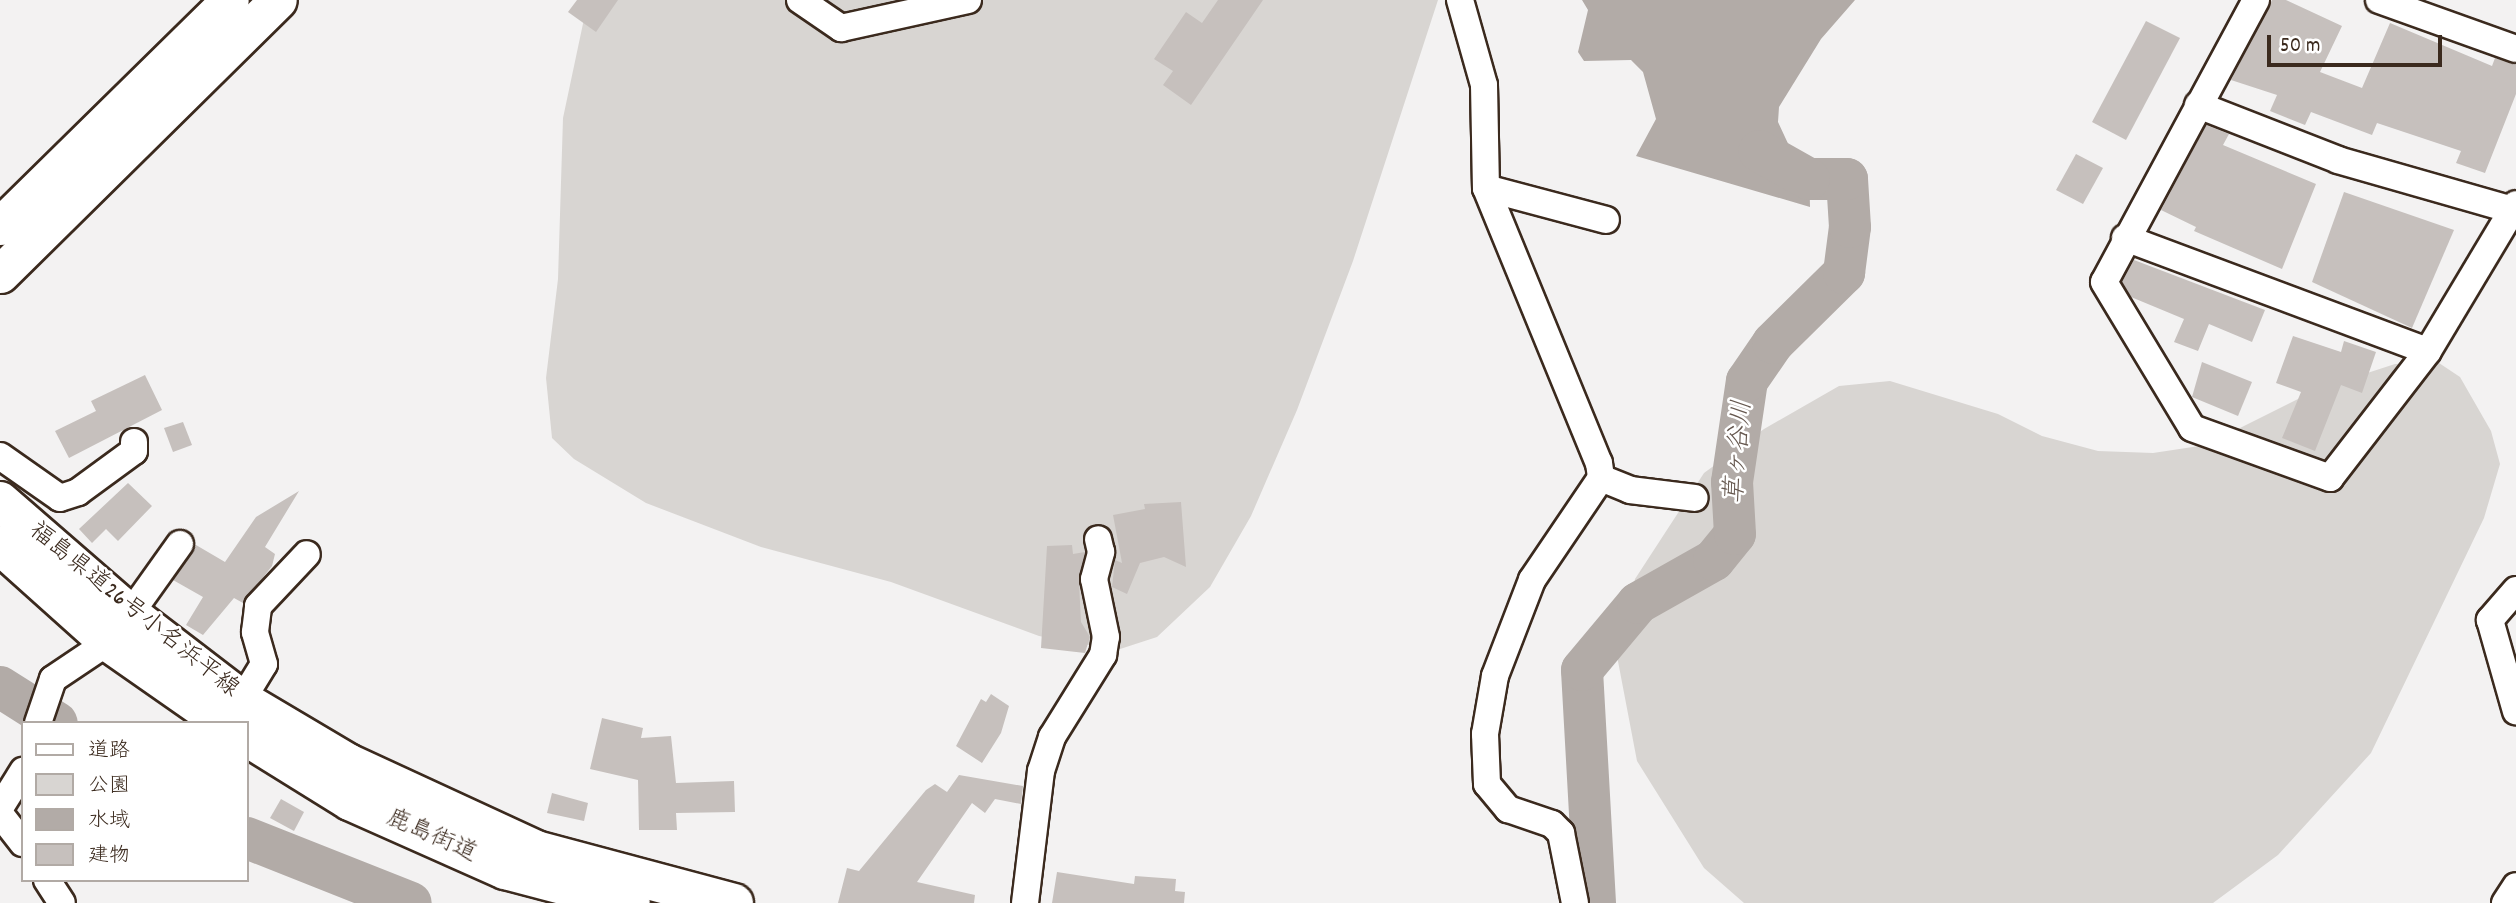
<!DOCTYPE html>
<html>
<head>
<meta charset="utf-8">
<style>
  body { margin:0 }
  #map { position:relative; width:2516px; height:903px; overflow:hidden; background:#f3f2f2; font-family:Dekko,"Klee One",sans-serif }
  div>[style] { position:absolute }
  .green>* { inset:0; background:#d8d5d2 }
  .water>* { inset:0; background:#b2aba7 }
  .river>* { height:42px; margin:-21px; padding:0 21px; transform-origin:21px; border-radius:21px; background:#b2aba7 }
  .building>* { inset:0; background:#c6c0bd }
  .roads { filter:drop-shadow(2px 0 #3b2a1e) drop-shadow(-2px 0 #3b2a1e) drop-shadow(0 2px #3b2a1e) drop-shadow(0 -2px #3b2a1e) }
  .street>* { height:26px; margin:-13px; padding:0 13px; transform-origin:13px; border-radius:13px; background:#fff }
  .secondary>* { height:37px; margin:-18.5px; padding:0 18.5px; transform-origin:18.5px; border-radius:18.5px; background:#fff }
  .primary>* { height:38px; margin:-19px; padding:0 19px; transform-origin:19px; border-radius:19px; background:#fff }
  span { translate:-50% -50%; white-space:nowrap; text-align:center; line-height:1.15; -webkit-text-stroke:5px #fff; paint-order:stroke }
  .street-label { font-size:24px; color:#3b2a1e }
  .water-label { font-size:26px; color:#65574e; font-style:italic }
  .legend { position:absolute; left:21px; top:721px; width:228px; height:161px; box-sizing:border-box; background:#fff; border:2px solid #b1aaa5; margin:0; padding:9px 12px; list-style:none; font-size:21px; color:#3b2a1e }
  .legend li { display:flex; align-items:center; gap:14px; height:35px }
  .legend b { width:35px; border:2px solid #b1aaa5 }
  .scale { position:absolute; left:2267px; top:35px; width:175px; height:32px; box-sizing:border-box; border:4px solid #3b2a1e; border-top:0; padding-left:9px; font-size:21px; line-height:24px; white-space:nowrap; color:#3b2a1e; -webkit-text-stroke:5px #fff; paint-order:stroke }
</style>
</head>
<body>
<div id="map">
  <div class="green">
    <div style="clip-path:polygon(588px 0,1438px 0,1353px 261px,1297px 410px,1251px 516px,1210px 587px,1157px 637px,1117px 650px,1039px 636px,891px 582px,761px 547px,646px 503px,574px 459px,552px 438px,546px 378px,558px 279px,563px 118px)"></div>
    <div style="clip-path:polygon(2439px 363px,2460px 377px,2491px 431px,2500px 464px,2484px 518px,2371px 753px,2278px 855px,2213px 903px,1744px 903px,1704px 868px,1637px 761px,1617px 656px,1635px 579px,1704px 473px,1764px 429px,1839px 386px,1890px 381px,1998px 414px,2042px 436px,2098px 451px,2153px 453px,2206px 445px,2318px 389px,2395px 364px)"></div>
  </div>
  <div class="water">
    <div style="clip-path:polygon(1582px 0,1855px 0,1821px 39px,1779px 107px,1778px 122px,1791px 150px,1799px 161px,1809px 159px,1810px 207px,1636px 156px,1656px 119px,1643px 72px,1631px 60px,1584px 61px,1578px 52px,1588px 10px)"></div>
  </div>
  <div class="river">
    <div style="left:0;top:687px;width:67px;rotate:32.3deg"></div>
    <div style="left:247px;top:838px;width:176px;rotate:21.6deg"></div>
    <div style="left:1595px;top:903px;width:233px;rotate:-93.2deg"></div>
    <div style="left:1582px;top:670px;width:87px;rotate:-50.1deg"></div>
    <div style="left:1638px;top:603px;width:87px;rotate:-29.5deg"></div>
    <div style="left:1714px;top:560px;width:33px;rotate:-51deg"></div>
    <div style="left:1735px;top:534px;width:52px;rotate:-93.3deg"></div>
    <div style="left:1732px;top:482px;width:102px;rotate:-81.6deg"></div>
    <div style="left:1747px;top:381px;width:46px;rotate:-55.6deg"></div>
    <div style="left:1773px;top:343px;width:100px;rotate:-44.6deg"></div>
    <div style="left:1844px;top:273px;width:46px;rotate:-82.6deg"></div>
    <div style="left:1850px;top:227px;width:48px;rotate:-93.6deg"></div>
    <div style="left:1847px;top:179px;width:38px;rotate:180deg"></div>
    <div style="left:1809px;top:179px;width:57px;rotate:-150.8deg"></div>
  </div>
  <div class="building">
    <div style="clip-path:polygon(577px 0,618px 0,596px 32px,568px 12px)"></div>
    <div style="clip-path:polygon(1218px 0,1263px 0,1191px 105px,1163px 85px,1173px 71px,1154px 59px,1186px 12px,1202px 23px)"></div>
    <div style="clip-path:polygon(2272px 0,2286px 0,2342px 26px,2320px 72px,2362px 88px,2390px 23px,2492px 66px,2495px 58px,2516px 65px,2516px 94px,2485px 173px,2456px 163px,2461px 151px,2377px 123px,2372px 135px,2311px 112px,2305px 125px,2270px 111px,2277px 95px,2231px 80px)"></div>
    <div style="clip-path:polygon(2146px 21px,2180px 38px,2126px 140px,2092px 122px)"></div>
    <div style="clip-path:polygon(2206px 125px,2229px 134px,2223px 145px,2316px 184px,2282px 269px,2194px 231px,2196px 227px,2161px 210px)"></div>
    <div style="clip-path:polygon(2076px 154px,2103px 168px,2083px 204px,2056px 190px)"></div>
    <div style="clip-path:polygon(2344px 192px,2454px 230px,2412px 328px,2312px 282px)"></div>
    <div style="clip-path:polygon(2134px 260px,2265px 310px,2252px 342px,2209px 324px,2198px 351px,2174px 342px,2184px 319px,2131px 297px,2122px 282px)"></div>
    <div style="clip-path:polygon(2293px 336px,2341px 352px,2344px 341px,2376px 352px,2362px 393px,2341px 385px,2315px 451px,2282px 438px,2301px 392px,2276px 383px)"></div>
    <div style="clip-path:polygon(2202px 362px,2252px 382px,2238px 416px,2192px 397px)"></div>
    <div style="clip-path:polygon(145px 375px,162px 410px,69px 458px,55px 431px,96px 411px,91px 401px)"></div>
    <div style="clip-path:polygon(183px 422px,192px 445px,173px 452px,164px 428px)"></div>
    <div style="clip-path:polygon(128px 483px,152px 506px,118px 541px,106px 529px,92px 543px,79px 529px)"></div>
    <div style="clip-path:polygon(299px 491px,265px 547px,275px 554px,272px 566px,243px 603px,234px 598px,203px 635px,186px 625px,203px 597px,173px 580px,196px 545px,225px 562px,256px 517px)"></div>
    <div style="clip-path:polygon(1181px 502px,1186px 567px,1164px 557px,1140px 563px,1127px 594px,1112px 587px,1115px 560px,1122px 563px,1113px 515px,1145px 509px,1144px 504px)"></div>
    <div style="clip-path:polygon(1072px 545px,1073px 554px,1085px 552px,1079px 582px,1081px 622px,1090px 637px,1085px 653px,1041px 648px,1047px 546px)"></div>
    <div style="clip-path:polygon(991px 694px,1009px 706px,1001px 733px,982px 763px,956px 746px,981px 699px,986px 702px)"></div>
    <div style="clip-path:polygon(602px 718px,643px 728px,641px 738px,671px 736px,676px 783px,734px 781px,735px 812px,676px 813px,677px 830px,639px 830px,638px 780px,590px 769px)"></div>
    <div style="clip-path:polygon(959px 775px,1023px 786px,1021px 804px,995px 799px,985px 813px,972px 803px,917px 882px,975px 895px,974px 903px,838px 903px,847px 868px,859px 871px,926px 790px,935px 784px,947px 792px)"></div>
    <div style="clip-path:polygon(552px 793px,588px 803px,584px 821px,547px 813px)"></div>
    <div style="clip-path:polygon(281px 799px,304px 812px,294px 831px,270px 818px)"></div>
    <div style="clip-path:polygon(1057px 872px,1134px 884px,1135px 876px,1176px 879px,1175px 891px,1185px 892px,1184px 903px,1052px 903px)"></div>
  </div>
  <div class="roads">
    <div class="street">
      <div style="left:800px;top:0;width:50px;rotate:34.3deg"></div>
      <div style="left:841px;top:28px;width:130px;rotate:-12.4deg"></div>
      <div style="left:1460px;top:0;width:88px;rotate:74.2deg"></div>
      <div style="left:1484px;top:85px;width:103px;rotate:88.9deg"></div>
      <div style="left:1486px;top:188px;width:297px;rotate:67.7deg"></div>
      <div style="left:1599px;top:463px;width:15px;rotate:82deg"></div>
      <div style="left:1601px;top:478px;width:123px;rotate:124.1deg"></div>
      <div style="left:1532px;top:580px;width:103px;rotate:111.1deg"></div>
      <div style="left:1495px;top:676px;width:59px;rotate:99.8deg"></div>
      <div style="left:1485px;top:734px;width:50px;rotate:87.7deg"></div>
      <div style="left:1487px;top:784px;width:33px;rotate:50deg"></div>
      <div style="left:1508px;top:809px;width:46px;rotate:18.8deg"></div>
      <div style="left:1552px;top:824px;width:13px;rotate:45deg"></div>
      <div style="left:1561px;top:833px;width:71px;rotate:78.7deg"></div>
      <div style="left:2256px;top:0;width:320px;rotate:118.3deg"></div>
      <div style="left:2104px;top:282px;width:170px;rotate:58.9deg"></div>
      <div style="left:2192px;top:428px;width:147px;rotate:19.9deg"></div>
      <div style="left:2330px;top:478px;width:160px;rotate:-52.3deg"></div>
      <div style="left:2428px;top:351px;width:171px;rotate:-59.1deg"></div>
      <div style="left:2379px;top:0;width:145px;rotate:19.7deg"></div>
      <div style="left:2198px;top:105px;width:150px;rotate:21.4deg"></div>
      <div style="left:2338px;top:160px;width:185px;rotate:16deg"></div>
      <div style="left:1486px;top:188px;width:124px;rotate:14.9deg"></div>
      <div style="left:2125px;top:238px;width:323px;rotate:20.5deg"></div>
      <div style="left:0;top:456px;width:73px;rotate:35deg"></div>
      <div style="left:60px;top:498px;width:19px;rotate:-18deg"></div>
      <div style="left:78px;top:492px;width:69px;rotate:-36.2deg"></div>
      <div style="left:134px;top:451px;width:9px;rotate:-90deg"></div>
      <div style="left:1601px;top:478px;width:31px;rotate:22deg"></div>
      <div style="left:1630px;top:490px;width:65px;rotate:7deg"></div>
      <div style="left:2516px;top:590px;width:40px;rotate:131deg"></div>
      <div style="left:2490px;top:620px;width:95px;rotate:74.1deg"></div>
      <div style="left:130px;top:614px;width:86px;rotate:-54.5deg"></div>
      <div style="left:242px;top:700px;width:42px;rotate:-58.6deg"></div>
      <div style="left:264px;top:664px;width:33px;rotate:-106deg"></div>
      <div style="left:255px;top:632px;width:26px;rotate:-83deg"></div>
      <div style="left:258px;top:606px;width:71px;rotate:-46.7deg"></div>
      <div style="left:38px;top:723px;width:46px;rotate:-71.2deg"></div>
      <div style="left:53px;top:679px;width:66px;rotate:-33.9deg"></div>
      <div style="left:0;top:808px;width:44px;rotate:-58.1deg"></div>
      <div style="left:0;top:814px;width:37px;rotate:52deg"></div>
      <div style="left:47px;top:880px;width:27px;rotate:57deg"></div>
      <div style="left:1025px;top:903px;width:133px;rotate:-83.1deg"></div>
      <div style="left:1041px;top:771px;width:36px;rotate:-72deg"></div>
      <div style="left:1052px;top:737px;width:97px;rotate:-58.1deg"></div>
      <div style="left:1103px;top:655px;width:18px;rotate:-81deg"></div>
      <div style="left:1106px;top:637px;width:59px;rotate:-101.7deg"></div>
      <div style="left:1094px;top:579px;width:28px;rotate:-75deg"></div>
      <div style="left:1101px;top:552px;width:13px;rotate:-103deg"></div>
      <div style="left:2505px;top:903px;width:20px;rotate:-57deg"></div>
    </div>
    <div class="secondary">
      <div style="left:0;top:226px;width:322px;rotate:-44.5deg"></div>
      <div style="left:0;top:274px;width:390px;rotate:-44.6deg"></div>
    </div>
    <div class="primary">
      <div style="left:0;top:501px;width:172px;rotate:41deg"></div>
      <div style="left:130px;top:614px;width:141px;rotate:37.5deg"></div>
      <div style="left:242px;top:700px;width:123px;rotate:30.7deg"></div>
      <div style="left:348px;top:763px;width:207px;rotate:24.8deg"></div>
      <div style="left:536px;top:850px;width:205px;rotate:15deg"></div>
      <div style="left:0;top:545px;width:145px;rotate:41.9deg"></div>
      <div style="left:108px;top:642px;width:141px;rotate:34.9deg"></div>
      <div style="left:247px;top:737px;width:121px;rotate:31.9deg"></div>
      <div style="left:350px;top:801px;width:170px;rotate:24deg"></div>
      <div style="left:505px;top:870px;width:130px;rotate:14.7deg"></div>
    </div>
  </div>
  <div class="street-label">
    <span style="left:133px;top:611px;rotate:39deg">福島県道26号小名浜平線</span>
    <span style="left:431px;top:837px;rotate:24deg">鹿島街道</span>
  </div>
  <div class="water-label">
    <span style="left:1740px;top:452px;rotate:-85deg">草ヶ谷川</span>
  </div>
  <ul class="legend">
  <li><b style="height:9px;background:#fff"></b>道路</li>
  <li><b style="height:19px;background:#d8d5d2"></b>公園</li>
  <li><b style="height:19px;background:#b2aba7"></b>水域</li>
  <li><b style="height:19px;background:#c6c0bd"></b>建物</li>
  </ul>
  <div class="scale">50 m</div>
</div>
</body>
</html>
